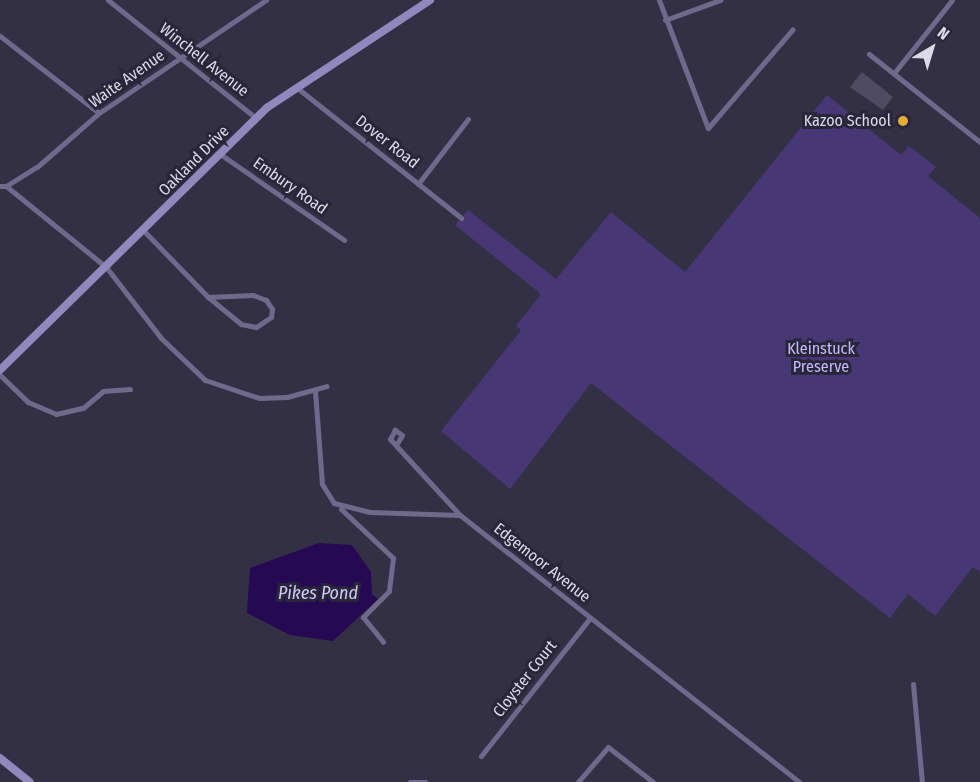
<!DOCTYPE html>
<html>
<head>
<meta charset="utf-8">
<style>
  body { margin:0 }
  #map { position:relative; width:980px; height:782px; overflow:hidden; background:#333045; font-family:"Fira Sans Condensed",sans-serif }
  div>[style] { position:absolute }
  .green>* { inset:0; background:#473875 }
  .water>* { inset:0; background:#250952 }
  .building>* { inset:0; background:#4f4b63 }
  .street>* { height:5px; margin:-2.5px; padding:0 2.5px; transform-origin:2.5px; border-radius:2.5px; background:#6f6a8c }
  .secondary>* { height:8px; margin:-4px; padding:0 4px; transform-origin:4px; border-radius:4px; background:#9188be }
  .dots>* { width:16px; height:16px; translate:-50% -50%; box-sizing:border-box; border:3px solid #29263b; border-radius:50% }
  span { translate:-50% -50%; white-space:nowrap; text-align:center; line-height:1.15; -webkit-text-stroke:6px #29263b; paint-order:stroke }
  .street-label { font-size:16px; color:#dcdae8 }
  .poi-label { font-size:16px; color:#dcdae8 }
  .right { translate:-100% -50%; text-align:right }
  .park-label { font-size:16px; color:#c6bbfb }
  .water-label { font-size:18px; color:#d0caf5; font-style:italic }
  .north { position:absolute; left:902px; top:18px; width:60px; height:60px; -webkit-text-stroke:4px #29263b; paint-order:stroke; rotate:38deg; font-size:16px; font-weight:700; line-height:24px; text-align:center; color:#dcdae8 }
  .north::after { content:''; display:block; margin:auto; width:21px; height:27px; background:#dcdae8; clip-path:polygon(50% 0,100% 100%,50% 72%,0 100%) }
</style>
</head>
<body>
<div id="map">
  <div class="green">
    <div style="clip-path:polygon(827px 95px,901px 155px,909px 146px,936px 167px,928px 176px,980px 218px,980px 572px,973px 567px,935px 616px,908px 594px,890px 618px,591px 383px,510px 489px,441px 431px,521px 330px,516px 326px,541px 294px,455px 225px,468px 210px,556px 279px,611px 212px,685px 272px)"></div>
  </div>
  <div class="water">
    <div style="clip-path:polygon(319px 543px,352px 545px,371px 572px,372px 594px,378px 599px,333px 641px,290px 635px,247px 613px,250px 568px)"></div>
  </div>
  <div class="building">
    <div style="clip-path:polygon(862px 72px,893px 97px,883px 110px,850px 87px)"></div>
  </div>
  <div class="street">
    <div style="left:108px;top:0;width:189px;rotate:38.6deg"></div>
    <div style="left:659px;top:0;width:137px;rotate:69.1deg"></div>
    <div style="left:708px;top:128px;width:130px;rotate:-49.4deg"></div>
    <div style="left:665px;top:20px;width:59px;rotate:-20deg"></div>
    <div style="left:0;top:36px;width:125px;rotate:37.9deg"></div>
    <div style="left:869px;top:54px;width:142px;rotate:38.4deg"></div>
    <div style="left:894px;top:73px;width:93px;rotate:-51.5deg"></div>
    <div style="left:296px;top:87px;width:211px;rotate:38.4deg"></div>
    <div style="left:220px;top:154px;width:151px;rotate:34.7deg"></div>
    <div style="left:418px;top:184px;width:82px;rotate:-52.4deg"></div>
    <div style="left:0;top:186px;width:6px"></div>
    <div style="left:6px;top:186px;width:129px;rotate:39deg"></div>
    <div style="left:106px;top:267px;width:90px;rotate:52.2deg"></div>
    <div style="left:161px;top:338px;width:61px;rotate:43.7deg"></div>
    <div style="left:205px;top:380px;width:57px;rotate:18.4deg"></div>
    <div style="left:259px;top:398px;width:28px;rotate:-2deg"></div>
    <div style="left:287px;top:397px;width:41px;rotate:-15.4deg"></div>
    <div style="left:6px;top:186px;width:36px;rotate:-32deg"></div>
    <div style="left:37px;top:167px;width:82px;rotate:-41.1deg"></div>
    <div style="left:99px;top:113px;width:202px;rotate:-34.1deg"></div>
    <div style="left:143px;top:230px;width:93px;rotate:45.9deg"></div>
    <div style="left:208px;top:297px;width:45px;rotate:-2.5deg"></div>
    <div style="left:253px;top:295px;width:14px;rotate:21deg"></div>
    <div style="left:266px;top:300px;width:11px;rotate:56deg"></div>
    <div style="left:272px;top:309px;width:8px;rotate:97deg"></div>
    <div style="left:271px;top:317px;width:18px;rotate:146deg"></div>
    <div style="left:256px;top:327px;width:15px;rotate:-169deg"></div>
    <div style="left:241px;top:324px;width:43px;rotate:-140.7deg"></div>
    <div style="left:0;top:375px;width:39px;rotate:44deg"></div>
    <div style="left:28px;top:402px;width:30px;rotate:23deg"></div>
    <div style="left:56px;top:414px;width:28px;rotate:-13deg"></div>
    <div style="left:83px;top:408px;width:26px;rotate:-40deg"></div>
    <div style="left:103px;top:391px;width:27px;rotate:-4deg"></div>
    <div style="left:315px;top:391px;width:93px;rotate:85.7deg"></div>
    <div style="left:322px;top:484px;width:22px;rotate:58deg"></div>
    <div style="left:334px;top:503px;width:37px;rotate:14deg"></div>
    <div style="left:370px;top:512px;width:90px;rotate:1.9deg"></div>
    <div style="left:460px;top:515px;width:432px;rotate:38.2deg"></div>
    <div style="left:398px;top:442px;width:8px;rotate:-60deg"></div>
    <div style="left:402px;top:435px;width:9px;rotate:-144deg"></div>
    <div style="left:395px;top:430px;width:10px;rotate:119deg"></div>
    <div style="left:390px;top:439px;width:103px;rotate:47.4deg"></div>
    <div style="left:341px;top:509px;width:71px;rotate:43.3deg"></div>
    <div style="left:393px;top:558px;width:33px;rotate:97deg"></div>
    <div style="left:389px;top:591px;width:37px;rotate:135deg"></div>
    <div style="left:363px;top:617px;width:32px;rotate:51deg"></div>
    <div style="left:913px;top:684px;width:98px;rotate:84.8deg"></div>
    <div style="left:481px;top:756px;width:176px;rotate:-51.7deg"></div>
    <div style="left:410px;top:782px;width:15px"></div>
    <div style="left:578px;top:782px;width:46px;rotate:-49.4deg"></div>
    <div style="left:608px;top:747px;width:57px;rotate:37.9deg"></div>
  </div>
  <div class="secondary">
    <div style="left:0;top:370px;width:375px;rotate:-44.5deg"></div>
    <div style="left:268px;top:107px;width:194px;rotate:-33.4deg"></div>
    <div style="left:0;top:758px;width:38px;rotate:39deg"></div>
  </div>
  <div class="dots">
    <div style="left:903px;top:121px;background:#e5ad35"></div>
  </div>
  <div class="street-label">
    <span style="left:204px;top:60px;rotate:38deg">Winchell Avenue</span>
    <span style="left:127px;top:79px;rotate:-35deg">Waite Avenue</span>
    <span style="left:387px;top:142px;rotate:38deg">Dover Road</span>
    <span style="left:194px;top:161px;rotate:-45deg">Oakland Drive</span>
    <span style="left:290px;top:186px;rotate:35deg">Embury Road</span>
    <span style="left:542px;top:563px;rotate:38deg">Edgemoor Avenue</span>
    <span style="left:525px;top:679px;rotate:-52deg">Cloyster Court</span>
  </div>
  <div class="poi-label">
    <span class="right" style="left:891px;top:121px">Kazoo School</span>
  </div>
  <div class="park-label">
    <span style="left:821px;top:358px">Kleinstuck<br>Preserve</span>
  </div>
  <div class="water-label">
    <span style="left:318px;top:593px">Pikes Pond</span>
  </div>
  <div class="north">N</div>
</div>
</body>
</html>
